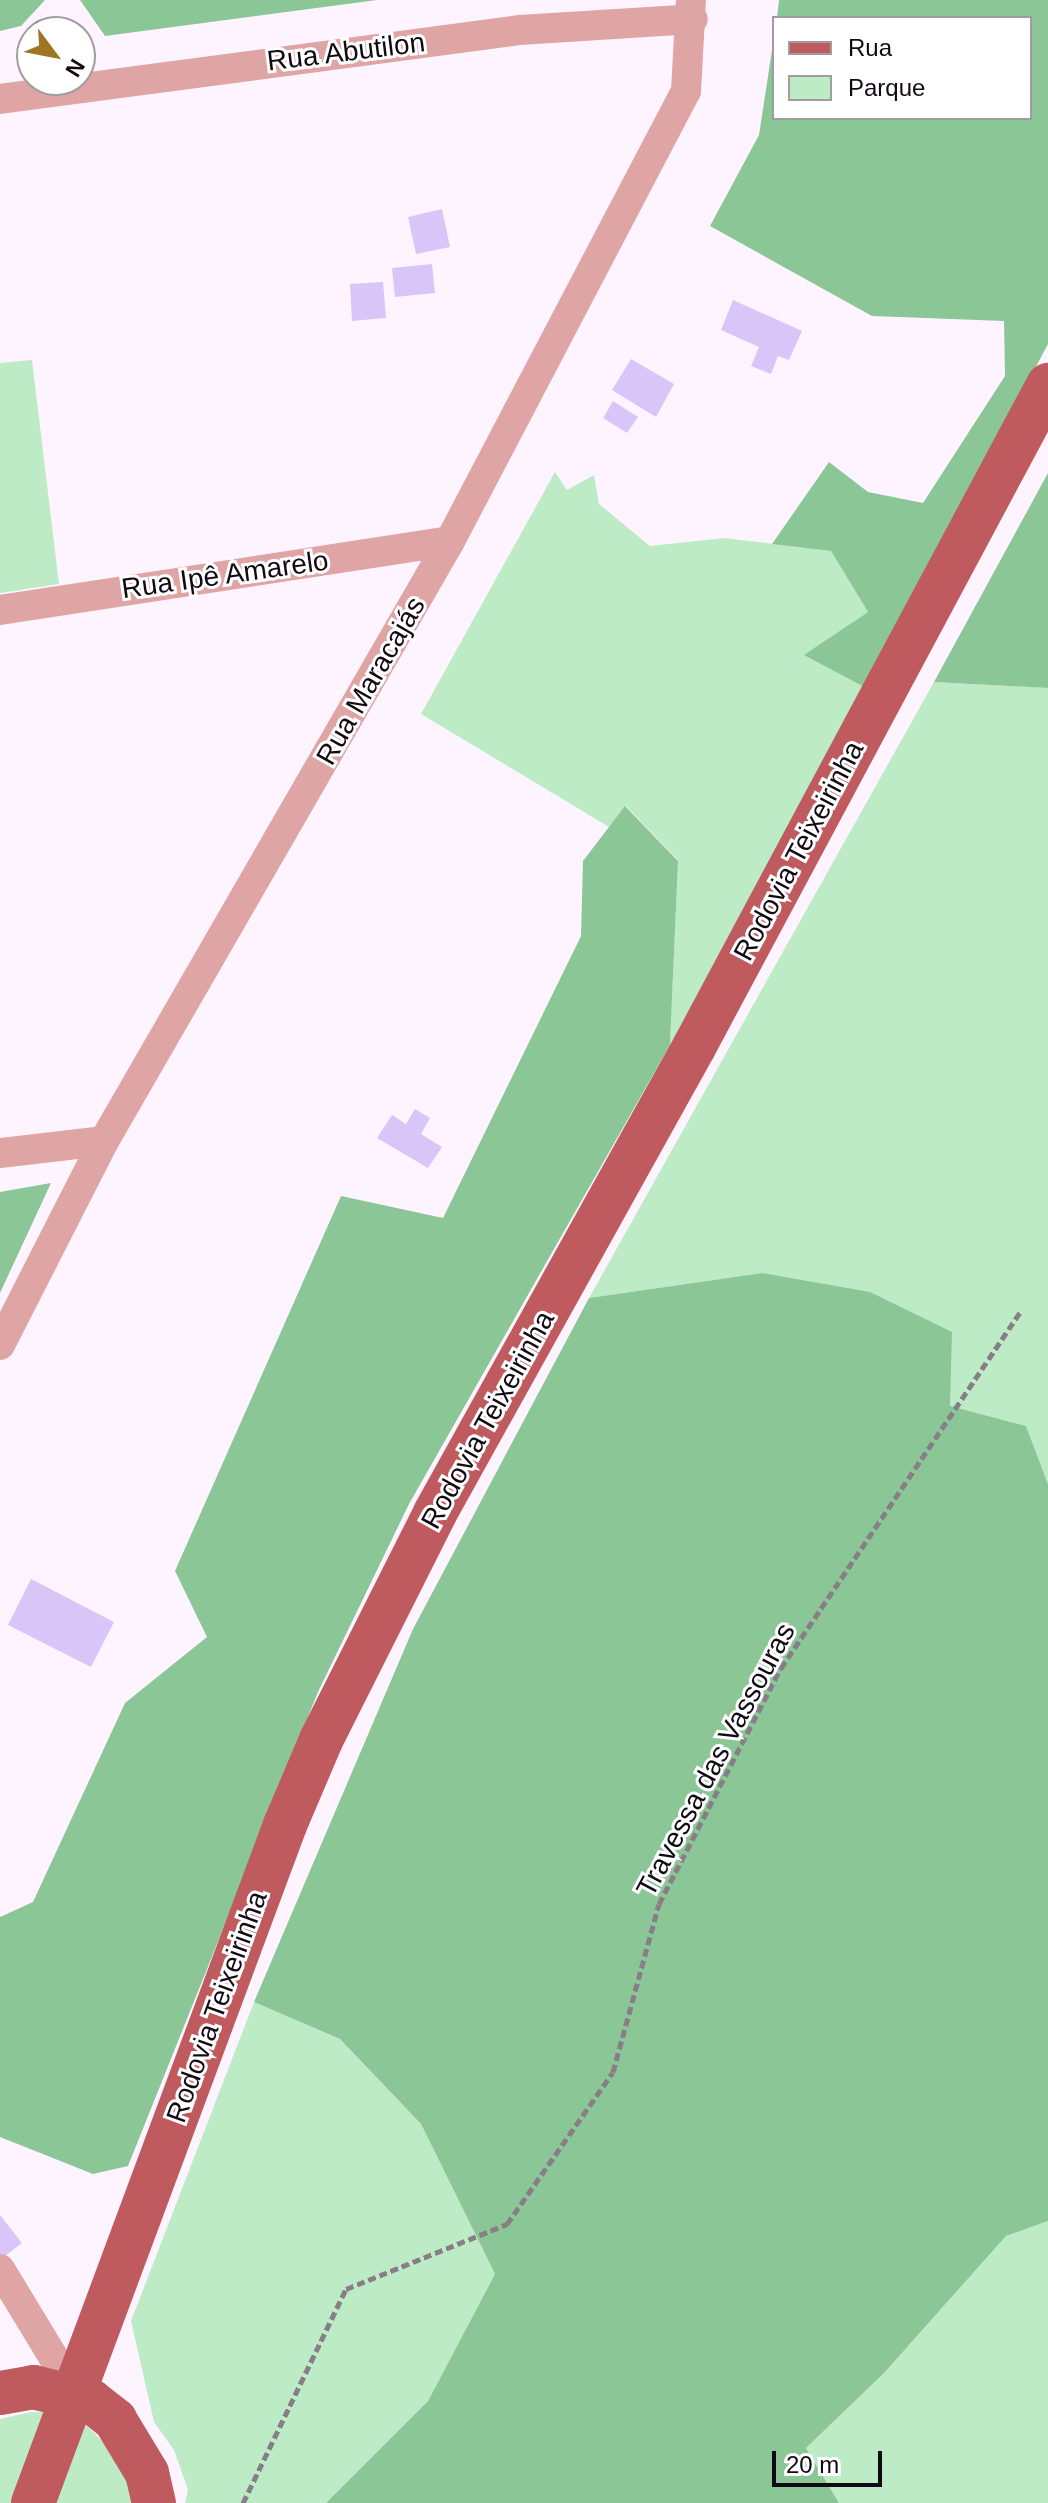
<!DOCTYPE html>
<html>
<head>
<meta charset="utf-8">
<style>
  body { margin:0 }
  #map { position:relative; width:1048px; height:2503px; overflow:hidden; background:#fef4ff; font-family:Arial,sans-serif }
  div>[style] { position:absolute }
  .green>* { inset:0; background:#bdebc5 }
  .forest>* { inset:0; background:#8bc697 }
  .building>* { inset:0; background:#d9c5f8 }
  .path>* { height:5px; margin-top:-2.5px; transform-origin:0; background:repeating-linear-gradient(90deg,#877e88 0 8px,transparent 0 12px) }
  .street>* { height:30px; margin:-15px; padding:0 15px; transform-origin:15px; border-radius:15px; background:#dea5a4 }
  .primary>* { height:44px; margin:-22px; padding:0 22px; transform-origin:22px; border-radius:22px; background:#bf5b5e }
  span { translate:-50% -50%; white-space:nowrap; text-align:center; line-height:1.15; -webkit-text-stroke:6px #fff; paint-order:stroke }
  .street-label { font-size:28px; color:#120a13 }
  .legend { position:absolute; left:772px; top:16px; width:260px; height:104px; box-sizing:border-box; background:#fff; border:2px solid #a09da1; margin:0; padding:10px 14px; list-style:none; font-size:24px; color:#120a13 }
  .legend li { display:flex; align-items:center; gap:16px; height:40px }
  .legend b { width:40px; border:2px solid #a09da1 }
  .north { position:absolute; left:16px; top:16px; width:80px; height:80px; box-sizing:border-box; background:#fff; border:2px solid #a09da1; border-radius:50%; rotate:122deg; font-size:22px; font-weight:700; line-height:32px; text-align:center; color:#120a13 }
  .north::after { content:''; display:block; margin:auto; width:28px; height:36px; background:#9f7524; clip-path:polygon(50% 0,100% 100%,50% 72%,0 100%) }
  .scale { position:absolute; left:772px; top:2451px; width:110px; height:36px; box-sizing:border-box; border:4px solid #120a13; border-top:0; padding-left:10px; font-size:24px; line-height:28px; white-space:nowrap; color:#120a13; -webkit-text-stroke:6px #fff; paint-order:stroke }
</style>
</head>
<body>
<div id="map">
  <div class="green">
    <div style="clip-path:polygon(32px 360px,59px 584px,0 593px,0 363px)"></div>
    <div style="clip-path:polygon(555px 472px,567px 490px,594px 475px,599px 504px,650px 546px,724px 538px,831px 551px,868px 612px,805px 655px,866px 688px,670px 1045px,678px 860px,626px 806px,609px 827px,421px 714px)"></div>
    <div style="clip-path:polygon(934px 682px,1048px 688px,1048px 1484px,1026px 1426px,950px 1407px,762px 1273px,589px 1298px)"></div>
    <div style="clip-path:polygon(254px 2002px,340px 2039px,421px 2124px,495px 2274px,428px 2401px,326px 2503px,185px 2503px,188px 2490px,174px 2450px,154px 2422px,131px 2321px)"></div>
    <div style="clip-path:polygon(1048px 2221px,1048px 2503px,839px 2503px,806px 2448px,884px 2373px,1006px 2236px)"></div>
    <div style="clip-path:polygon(31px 2412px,46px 2412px,13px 2503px,0 2503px,0 2419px)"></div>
    <div style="clip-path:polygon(78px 2417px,126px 2465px,135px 2503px,46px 2503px)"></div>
  </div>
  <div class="forest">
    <div style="clip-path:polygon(0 0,45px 0,21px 26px,0 31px)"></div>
    <div style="clip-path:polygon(80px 0,377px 0,105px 36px)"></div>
    <div style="clip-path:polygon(779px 0,1048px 0,1048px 344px,866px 688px,804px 655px,868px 612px,831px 551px,772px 544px,829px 462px,868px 492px,923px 503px,1005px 376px,1004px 321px,872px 316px,710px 226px,759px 135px,774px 37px,774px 118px,1030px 118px,1030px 18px,777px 18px)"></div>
    <div style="clip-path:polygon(1048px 473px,1048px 688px,934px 682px)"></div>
    <div style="clip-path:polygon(625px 806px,678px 861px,670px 1045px,409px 1504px,318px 1692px,128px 2166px,93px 2174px,0 2137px,0 1917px,33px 1902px,125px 1703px,207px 1637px,175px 1571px,341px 1196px,443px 1218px,581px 936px,583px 861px)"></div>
    <div style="clip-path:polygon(51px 1183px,0 1293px,0 1192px)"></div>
    <div style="clip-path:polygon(762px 1273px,870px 1292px,952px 1332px,950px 1406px,1026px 1426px,1048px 1484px,1048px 2221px,1006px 2236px,884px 2373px,806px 2448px,839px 2503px,326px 2503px,428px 2401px,495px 2274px,421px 2124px,340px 2039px,254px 2002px,413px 1629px,589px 1298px)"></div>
  </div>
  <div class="building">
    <div style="clip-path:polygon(442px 209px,450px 247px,416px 254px,408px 217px)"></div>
    <div style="clip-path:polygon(432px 264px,435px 293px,395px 297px,392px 268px)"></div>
    <div style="clip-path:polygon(383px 282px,386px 318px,352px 321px,350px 284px)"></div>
    <div style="clip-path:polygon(733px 300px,802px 331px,789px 360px,778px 356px,771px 374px,751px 366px,759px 347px,721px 330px)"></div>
    <div style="clip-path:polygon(631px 359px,674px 384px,656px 417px,612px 390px)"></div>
    <div style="clip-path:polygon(613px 401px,638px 417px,627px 433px,603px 418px)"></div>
    <div style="clip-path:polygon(415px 1109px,430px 1118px,421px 1134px,442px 1147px,428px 1168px,377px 1138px,392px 1115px,406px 1124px)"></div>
    <div style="clip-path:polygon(31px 1579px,114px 1622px,91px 1667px,8px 1625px)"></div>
    <div style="clip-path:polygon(0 2215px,22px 2243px,0 2260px)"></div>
  </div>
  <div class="path">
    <div style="left:243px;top:2503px;width:237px;rotate:-64.3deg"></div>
    <div style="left:346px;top:2289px;width:174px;rotate:-22deg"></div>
    <div style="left:507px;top:2224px;width:185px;rotate:-55.1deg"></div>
    <div style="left:613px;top:2072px;width:174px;rotate:-74.7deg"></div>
    <div style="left:659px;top:1904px;width:266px;rotate:-62.7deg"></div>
    <div style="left:781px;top:1668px;width:429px;rotate:-56.1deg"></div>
  </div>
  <div class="street">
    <div style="left:0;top:99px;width:525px;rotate:-7.56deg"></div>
    <div style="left:520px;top:30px;width:173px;rotate:-3.6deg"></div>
    <div style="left:0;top:610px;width:455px;rotate:-8.7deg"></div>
    <div style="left:0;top:1153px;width:105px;rotate:-6.6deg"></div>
    <div style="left:0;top:1345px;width:229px;rotate:-63deg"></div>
    <div style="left:104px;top:1141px;width:693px;rotate:-60.03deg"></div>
    <div style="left:450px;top:541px;width:508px;rotate:-62.33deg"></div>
    <div style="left:686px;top:91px;width:91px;rotate:-86.9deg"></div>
    <div style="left:0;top:2269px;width:145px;rotate:58.8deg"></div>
  </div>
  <div class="primary">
    <div style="left:0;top:2393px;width:34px;rotate:-10deg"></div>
    <div style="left:33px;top:2387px;width:60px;rotate:13.6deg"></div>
    <div style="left:91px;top:2401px;width:31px;rotate:38deg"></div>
    <div style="left:115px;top:2420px;width:62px;rotate:58.9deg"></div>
    <div style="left:147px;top:2473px;width:31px;rotate:77deg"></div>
    <div style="left:33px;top:2503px;width:723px;rotate:-69.61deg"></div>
    <div style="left:285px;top:1825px;width:92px;rotate:-67deg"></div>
    <div style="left:321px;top:1740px;width:254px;rotate:-63.3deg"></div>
    <div style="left:435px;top:1513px;width:533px;rotate:-60.93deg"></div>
    <div style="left:694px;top:1047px;width:751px;rotate:-61.86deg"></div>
  </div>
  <div class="street-label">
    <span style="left:346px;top:52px;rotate:-7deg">Rua Abutilon</span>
    <span style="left:225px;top:575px;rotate:-8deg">Rua Ipê Amarelo</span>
    <span style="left:371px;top:681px;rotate:-60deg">Rua Maracajás</span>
    <span style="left:799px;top:851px;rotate:-62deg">Rodovia Teixeirinha</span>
    <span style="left:488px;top:1420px;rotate:-61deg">Rodovia Teixeirinha</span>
    <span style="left:716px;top:1760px;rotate:-62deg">Travessa das Vassouras</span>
    <span style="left:217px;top:2007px;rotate:-70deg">Rodovia Teixeirinha</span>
  </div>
  <ul class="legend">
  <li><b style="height:10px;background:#bf5b5e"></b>Rua</li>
  <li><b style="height:22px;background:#bdebc5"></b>Parque</li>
  </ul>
  <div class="north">N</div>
  <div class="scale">20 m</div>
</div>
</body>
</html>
